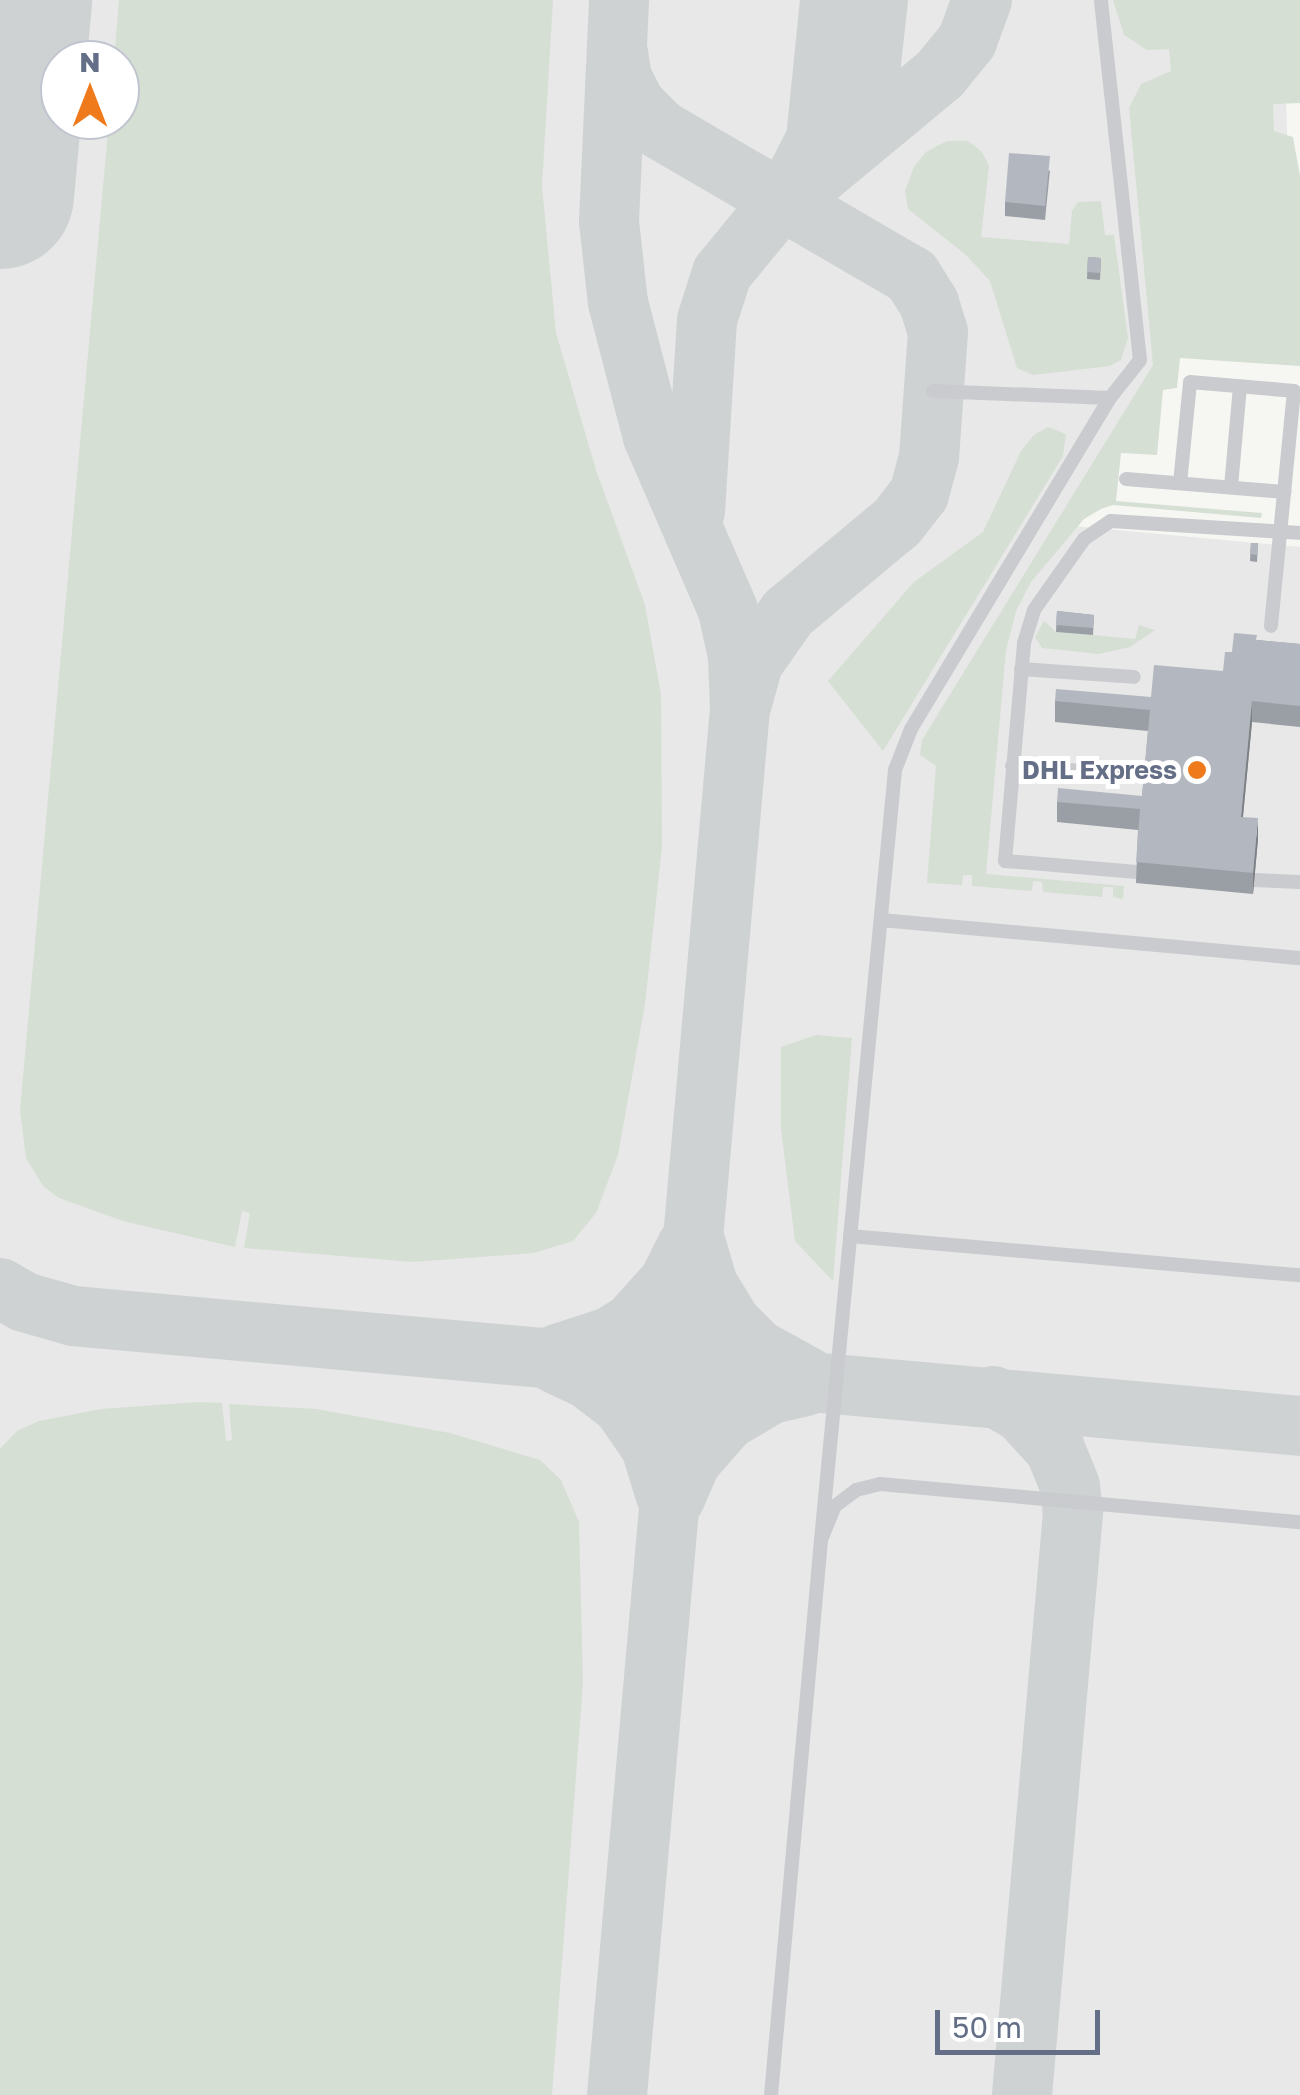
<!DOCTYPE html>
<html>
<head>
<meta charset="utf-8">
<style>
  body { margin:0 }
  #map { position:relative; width:1300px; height:2095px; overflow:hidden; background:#f6f7f3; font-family:"Golos Text",sans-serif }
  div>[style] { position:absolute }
  .built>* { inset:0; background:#e7e8e7 }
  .green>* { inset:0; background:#d6dfd4 }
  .taxiway>* { height:60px; margin:-30px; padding:0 30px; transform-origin:30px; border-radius:30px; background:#cfd2d3 }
  .runway>* { height:148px; margin:-74px; padding:0 74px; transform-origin:74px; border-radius:74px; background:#cfd2d3 }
  .lane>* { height:14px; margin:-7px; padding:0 7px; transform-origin:7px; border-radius:7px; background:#c9cbcf }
  .wall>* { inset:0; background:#9a9ea5 }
  .shaded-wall>* { inset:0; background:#7d8186 }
  .building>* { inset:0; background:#b3b8c0 }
  .dots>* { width:28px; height:28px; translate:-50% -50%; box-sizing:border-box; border:5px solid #fff; border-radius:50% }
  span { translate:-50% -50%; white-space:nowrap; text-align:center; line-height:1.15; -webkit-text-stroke:10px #fff; paint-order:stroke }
  .poi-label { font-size:25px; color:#646f87; font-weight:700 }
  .right { translate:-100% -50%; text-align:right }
  .north { position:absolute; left:40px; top:40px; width:100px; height:100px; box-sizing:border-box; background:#fff; border:2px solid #c1c5cf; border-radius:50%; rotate:0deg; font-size:28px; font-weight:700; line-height:40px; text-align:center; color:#646f87 }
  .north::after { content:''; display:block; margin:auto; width:35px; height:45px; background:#ef7a1b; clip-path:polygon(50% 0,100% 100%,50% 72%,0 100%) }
  .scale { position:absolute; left:935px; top:2010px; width:165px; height:45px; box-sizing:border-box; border:5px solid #646f87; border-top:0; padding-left:12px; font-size:30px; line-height:35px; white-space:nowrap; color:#646f87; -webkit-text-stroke:8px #fff; paint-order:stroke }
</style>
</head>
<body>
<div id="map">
  <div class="built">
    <div style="clip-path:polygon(evenodd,0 0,1300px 0,1286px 100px,1288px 163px,1074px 526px,1300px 547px,1300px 2095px,0 2095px,0 0,60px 60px,120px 60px,120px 120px,60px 120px,60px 60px)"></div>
  </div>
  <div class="green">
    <div style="clip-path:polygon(119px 0,553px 0,542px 186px,556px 333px,596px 470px,645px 605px,661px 695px,662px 846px,645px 1004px,618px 1155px,596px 1213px,573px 1241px,534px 1253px,413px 1262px,244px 1248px,250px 1213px,242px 1211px,235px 1247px,123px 1221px,59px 1198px,43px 1186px,26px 1158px,20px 1110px,109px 120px,120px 120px,120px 60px,114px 60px)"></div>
    <div style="clip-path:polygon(1113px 0,1300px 0,1300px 103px,1273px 104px,1274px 131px,1293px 137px,1300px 176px,1300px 366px,1180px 358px,1177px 388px,1163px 390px,1157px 455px,1121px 453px,1116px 501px,1262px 513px,1261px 518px,1113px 505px,1101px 509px,1084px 519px,1031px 582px,1016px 611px,1006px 650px,986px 874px,1124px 886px,1123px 899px,1113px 897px,1113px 887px,1103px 887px,1102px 897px,1043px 892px,1042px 882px,1033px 881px,1032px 891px,972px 886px,972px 875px,963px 875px,962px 885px,927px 883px,936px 766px,920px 755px,922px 740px,1153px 365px,1129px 108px,1141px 84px,1171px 71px,1169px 49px,1147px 50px,1124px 35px)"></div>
    <div style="clip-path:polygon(947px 141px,968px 141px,982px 152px,989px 166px,981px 237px,1069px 244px,1072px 211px,1078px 202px,1101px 201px,1105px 235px,1114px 235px,1128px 338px,1121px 360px,1110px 366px,1033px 375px,1017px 368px,990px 281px,966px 255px,908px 209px,905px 191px,914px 167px,926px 152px)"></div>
    <div style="clip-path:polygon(1048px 427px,1066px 434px,1063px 456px,883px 751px,828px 681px,914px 582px,983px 532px,1021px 451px,1034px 435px)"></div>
    <div style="clip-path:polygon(1044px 621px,1056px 632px,1093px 635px,1135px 639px,1139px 625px,1155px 630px,1130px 647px,1099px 654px,1042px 648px,1035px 637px)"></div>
    <div style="clip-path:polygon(816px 1035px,852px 1038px,833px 1281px,795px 1241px,781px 1129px,781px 1047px)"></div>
    <div style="clip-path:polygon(199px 1402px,222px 1403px,226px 1441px,232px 1440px,229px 1404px,316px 1409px,450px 1433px,540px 1460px,561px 1480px,579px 1522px,583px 1683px,552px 2095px,0 2095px,0 1449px,17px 1431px,39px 1421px,101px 1409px)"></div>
  </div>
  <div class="taxiway">
    <div style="left:618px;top:53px;width:25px;rotate:81deg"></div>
    <div style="left:622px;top:78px;width:30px;rotate:63deg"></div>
    <div style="left:636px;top:105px;width:35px;rotate:45deg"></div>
    <div style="left:661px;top:130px;width:290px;rotate:30.2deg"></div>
    <div style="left:912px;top:276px;width:32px;rotate:58deg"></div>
    <div style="left:929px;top:303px;width:30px;rotate:73deg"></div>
    <div style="left:938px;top:332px;width:125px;rotate:94.1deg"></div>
    <div style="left:929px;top:457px;width:38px;rotate:105deg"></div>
    <div style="left:919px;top:494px;width:37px;rotate:128deg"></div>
    <div style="left:896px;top:523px;width:141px;rotate:140.2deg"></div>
    <div style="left:788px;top:613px;width:61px;rotate:125deg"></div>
    <div style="left:753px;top:663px;width:41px;rotate:105.4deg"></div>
    <div style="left:830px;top:154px;width:50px;rotate:-59.8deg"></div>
    <div style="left:855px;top:111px;width:51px;rotate:-71.6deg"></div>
    <div style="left:871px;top:63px;width:63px;rotate:-83.7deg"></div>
    <div style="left:787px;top:196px;width:64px;rotate:-63deg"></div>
    <div style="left:816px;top:139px;width:140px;rotate:-84.2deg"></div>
    <div style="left:695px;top:511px;width:191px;rotate:-86.4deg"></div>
    <div style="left:707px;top:320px;width:49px;rotate:-72.3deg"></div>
    <div style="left:722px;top:273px;width:72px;rotate:-50.6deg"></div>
    <div style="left:768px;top:217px;width:224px;rotate:-39.7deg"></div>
    <div style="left:940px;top:74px;width:43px;rotate:-50.7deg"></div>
    <div style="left:967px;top:41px;width:44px;rotate:-69.9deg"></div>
    <div style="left:696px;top:1244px;width:43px;rotate:73.7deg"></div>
    <div style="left:708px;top:1285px;width:46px;rotate:58.4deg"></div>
    <div style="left:732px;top:1324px;width:35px;rotate:45deg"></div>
    <div style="left:757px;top:1349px;width:58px;rotate:28.8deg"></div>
    <div style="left:0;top:1288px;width:28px;rotate:30deg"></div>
    <div style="left:24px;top:1302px;width:51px;rotate:15.9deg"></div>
    <div style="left:73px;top:1316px;width:1232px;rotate:5.12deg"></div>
    <div style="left:557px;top:1354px;width:56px;rotate:-17.8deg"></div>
    <div style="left:610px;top:1337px;width:26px;rotate:-32deg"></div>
    <div style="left:632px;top:1323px;width:55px;rotate:-47.9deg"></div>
    <div style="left:669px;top:1282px;width:40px;rotate:-63.4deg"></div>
    <div style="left:556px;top:1364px;width:35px;rotate:25deg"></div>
    <div style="left:588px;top:1379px;width:43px;rotate:37.4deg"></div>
    <div style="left:622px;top:1405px;width:51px;rotate:55.4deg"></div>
    <div style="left:651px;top:1447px;width:48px;rotate:73.1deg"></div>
    <div style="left:993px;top:1396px;width:34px;rotate:30deg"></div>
    <div style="left:1022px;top:1413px;width:49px;rotate:47.5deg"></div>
    <div style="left:1055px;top:1449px;width:40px;rotate:68deg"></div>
    <div style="left:1070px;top:1486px;width:27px;rotate:84deg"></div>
    <div style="left:1073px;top:1513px;width:584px;rotate:95.01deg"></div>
    <div style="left:675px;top:1498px;width:40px;rotate:-66.6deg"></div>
    <div style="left:691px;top:1461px;width:55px;rotate:-48.7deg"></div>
    <div style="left:727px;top:1420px;width:51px;rotate:-30.6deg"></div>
    <div style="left:771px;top:1394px;width:36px;rotate:-13deg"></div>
    <div style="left:617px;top:2095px;width:1391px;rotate:-84.93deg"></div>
    <div style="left:740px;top:709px;width:53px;rotate:-92.2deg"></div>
    <div style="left:738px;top:656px;width:47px;rotate:-102.3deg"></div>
    <div style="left:728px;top:610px;width:189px;rotate:-113.4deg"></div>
    <div style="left:653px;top:437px;width:138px;rotate:-104.6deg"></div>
    <div style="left:618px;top:303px;width:82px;rotate:-96.3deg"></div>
    <div style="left:609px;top:221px;width:221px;rotate:-87.4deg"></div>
  </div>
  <div class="runway">
    <div style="left:0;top:195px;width:196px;rotate:-84.7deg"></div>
  </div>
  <div class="lane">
    <div style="left:933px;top:391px;width:177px;rotate:2.3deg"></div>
    <div style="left:1110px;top:398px;width:48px;rotate:-51.7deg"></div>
    <div style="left:1140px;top:360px;width:362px;rotate:-96.2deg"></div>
    <div style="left:1126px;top:479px;width:159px;rotate:4.7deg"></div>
    <div style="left:1180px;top:483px;width:101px;rotate:-84.3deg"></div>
    <div style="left:1190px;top:382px;width:104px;rotate:4.9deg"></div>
    <div style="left:1294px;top:391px;width:236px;rotate:95.6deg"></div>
    <div style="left:1231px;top:487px;width:101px;rotate:-84.9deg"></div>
    <div style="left:1021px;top:669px;width:113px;rotate:4deg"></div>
    <div style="left:1012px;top:766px;width:112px;rotate:4.1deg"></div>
    <div style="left:1137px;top:872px;width:132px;rotate:-175.2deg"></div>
    <div style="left:1005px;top:861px;width:219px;rotate:-85deg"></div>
    <div style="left:1024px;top:643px;width:34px;rotate:-73deg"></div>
    <div style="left:1034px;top:610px;width:87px;rotate:-54.8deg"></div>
    <div style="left:1084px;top:539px;width:32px;rotate:-34deg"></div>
    <div style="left:1111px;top:521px;width:189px;rotate:3.6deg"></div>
    <div style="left:1254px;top:880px;width:46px;rotate:2.5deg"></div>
    <div style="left:881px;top:920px;width:421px;rotate:5.2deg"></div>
    <div style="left:850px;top:1236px;width:452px;rotate:5deg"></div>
    <div style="left:821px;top:1540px;width:774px;rotate:-84.51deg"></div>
    <div style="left:895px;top:770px;width:44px;rotate:-68.7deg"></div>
    <div style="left:911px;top:729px;width:386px;rotate:-59deg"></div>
    <div style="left:771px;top:2095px;width:557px;rotate:-84.85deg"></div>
    <div style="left:821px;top:1540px;width:37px;rotate:-68deg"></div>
    <div style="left:835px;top:1506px;width:26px;rotate:-37deg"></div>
    <div style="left:856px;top:1490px;width:25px;rotate:-14deg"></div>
    <div style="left:880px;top:1484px;width:422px;rotate:5.2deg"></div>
  </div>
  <div class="wall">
    <div style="clip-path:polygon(1050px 170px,1045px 220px,1005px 216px,1005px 202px)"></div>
    <div style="clip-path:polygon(1088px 257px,1101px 258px,1100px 280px,1087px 279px)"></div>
    <div style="clip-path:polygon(1251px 543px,1258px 543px,1257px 562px,1250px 561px)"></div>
    <div style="clip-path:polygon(1057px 611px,1094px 615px,1093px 635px,1056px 632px)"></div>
    <div style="clip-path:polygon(1257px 640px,1300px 644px,1300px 727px,1252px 722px,1243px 817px,1258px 839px,1253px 894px,1136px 883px,1138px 830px,1057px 822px,1057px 802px,1142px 796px,1148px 731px,1055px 722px,1055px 701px,1151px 697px,1223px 671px,1232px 652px)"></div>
  </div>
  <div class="shaded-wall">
    <div style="clip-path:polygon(1252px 701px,1252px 722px,1241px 837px,1241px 817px)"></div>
    <div style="clip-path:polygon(1258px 818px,1258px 839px,1253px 894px,1253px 873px)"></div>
  </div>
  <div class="building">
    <div style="clip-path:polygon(1009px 153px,1050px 156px,1045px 206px,1005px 202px)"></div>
    <div style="clip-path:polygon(1088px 257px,1101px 258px,1100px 273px,1087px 272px)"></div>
    <div style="clip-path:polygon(1251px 543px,1258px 543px,1257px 555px,1250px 554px)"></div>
    <div style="clip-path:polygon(1057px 611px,1094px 615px,1093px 628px,1056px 625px)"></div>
    <div style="clip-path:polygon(1234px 633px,1257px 635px,1256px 640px,1300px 644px,1300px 706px,1252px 701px,1241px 817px,1258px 818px,1253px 873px,1136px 862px,1140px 809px,1057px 802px,1058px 788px,1142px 796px,1150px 710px,1055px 701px,1056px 689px,1151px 697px,1154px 665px,1223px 671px,1225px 652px,1232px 652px)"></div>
  </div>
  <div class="dots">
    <div style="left:1197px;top:770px;background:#ef7a1b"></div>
  </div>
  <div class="poi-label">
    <span class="right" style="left:1177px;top:770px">DHL Express</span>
  </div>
  <div class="north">N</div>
  <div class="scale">50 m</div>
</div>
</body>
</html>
